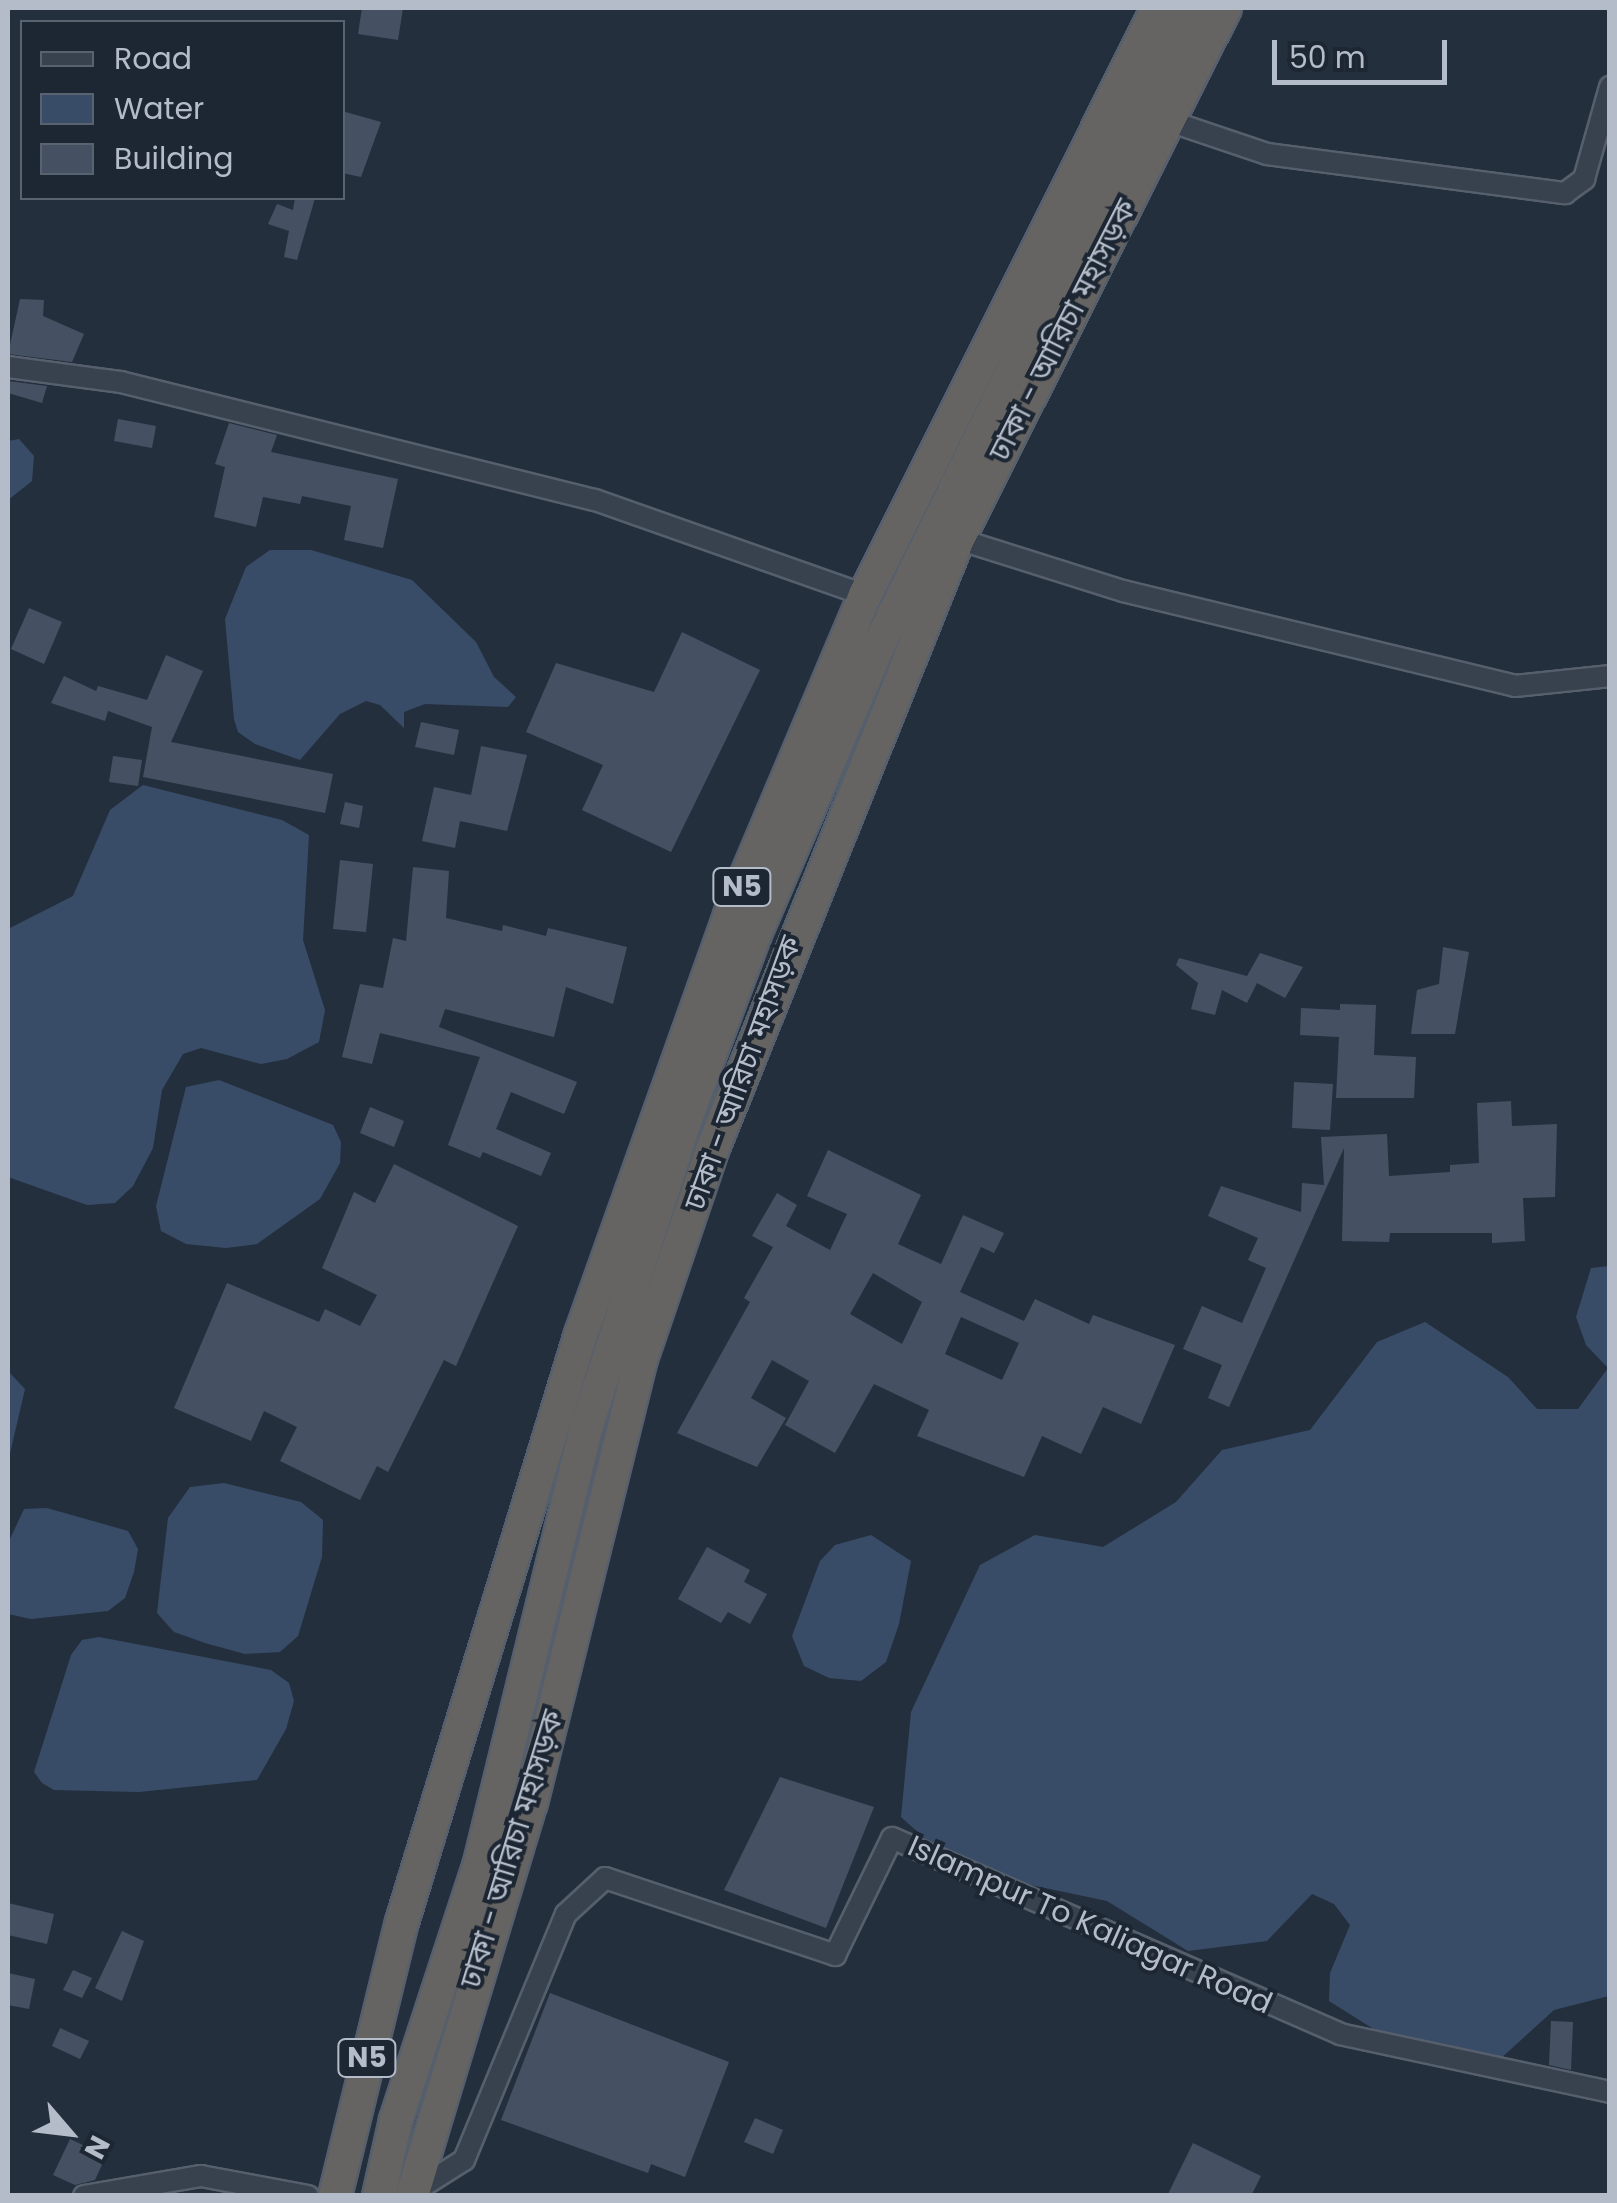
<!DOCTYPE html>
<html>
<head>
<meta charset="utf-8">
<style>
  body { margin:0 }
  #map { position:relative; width:1617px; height:2203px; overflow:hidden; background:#242f3e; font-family:Poppins,"Noto Sans Bengali",sans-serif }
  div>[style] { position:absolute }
  .water>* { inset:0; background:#394c67 }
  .building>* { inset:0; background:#455162 }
  .roads { filter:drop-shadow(2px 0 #565f6c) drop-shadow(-2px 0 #565f6c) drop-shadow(0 2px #565f6c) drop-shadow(0 -2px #565f6c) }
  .minor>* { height:20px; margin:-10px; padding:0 10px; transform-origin:10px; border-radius:10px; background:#38414e }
  .trunk>* { height:32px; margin:-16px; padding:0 16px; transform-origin:16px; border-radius:16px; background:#656462 }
  span { translate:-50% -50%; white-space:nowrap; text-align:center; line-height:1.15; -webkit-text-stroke:8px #1d2633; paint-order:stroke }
  .shield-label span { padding:2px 8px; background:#1d2633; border:2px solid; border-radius:8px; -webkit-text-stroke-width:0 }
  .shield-label { font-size:28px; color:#b4bcc9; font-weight:700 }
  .street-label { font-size:30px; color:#b4bcc9 }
  .frame { position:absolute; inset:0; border:10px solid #b4bcc9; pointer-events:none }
  .legend { position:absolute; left:20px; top:20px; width:325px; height:180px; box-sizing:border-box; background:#1d2633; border:2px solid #59626f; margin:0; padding:12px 18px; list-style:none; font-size:30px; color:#b4bcc9 }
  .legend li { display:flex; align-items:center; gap:20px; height:50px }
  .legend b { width:50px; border:2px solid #59626f }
  .north { position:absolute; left:20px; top:2083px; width:100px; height:100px; -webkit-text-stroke:8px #1d2633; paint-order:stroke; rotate:118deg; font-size:28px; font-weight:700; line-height:40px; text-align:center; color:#b4bcc9 }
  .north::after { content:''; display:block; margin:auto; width:35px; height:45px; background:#b4bcc9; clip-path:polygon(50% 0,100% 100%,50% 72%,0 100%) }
  .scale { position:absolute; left:1272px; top:40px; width:175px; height:45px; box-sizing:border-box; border:5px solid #b4bcc9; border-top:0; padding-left:12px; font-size:30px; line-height:35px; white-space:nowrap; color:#b4bcc9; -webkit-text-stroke:8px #1d2633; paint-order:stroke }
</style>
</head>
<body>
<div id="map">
  <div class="water">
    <div style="clip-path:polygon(19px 439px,34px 456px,32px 481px,8px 500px,8px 441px)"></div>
    <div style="clip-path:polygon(270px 550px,311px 550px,412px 580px,476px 642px,494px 677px,516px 697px,508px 707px,425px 704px,404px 712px,404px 728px,380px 705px,366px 701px,340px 714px,300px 760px,255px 744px,238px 732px,234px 719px,225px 619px,246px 567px)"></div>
    <div style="clip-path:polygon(143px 785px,282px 820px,309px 835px,303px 940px,325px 1010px,319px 1042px,287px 1059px,261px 1064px,201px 1048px,183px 1054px,162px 1090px,153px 1148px,133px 1186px,115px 1203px,87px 1205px,8px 1177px,8px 929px,73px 896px,110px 810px)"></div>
    <div style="clip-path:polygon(219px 1080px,333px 1125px,341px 1142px,340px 1163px,320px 1199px,257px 1244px,226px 1248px,186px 1244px,161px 1231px,156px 1206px,186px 1087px)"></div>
    <div style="clip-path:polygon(1609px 1266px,1609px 1996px,1554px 2010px,1500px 2059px,1380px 2033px,1329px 2001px,1330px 1973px,1350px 1925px,1334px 1904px,1312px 1894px,1267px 1941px,1188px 1951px,1107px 1901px,1026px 1884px,930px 1843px,901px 1817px,911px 1712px,980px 1565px,1035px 1535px,1103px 1547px,1176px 1502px,1222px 1450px,1310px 1430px,1377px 1342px,1425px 1322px,1508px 1377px,1537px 1409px,1578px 1409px,1608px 1368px,1586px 1345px,1576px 1317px,1591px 1268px)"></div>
    <div style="clip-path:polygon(8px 1371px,25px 1389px,8px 1462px)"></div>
    <div style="clip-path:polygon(224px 1483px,301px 1502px,323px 1520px,322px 1557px,298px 1636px,280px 1652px,245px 1654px,205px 1643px,174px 1632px,157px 1613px,168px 1518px,190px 1487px)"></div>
    <div style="clip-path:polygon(47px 1508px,128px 1531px,138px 1549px,134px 1572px,125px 1598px,108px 1611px,31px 1619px,8px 1614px,9px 1541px,24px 1509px)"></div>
    <div style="clip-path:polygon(871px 1535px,911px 1561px,899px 1624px,886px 1662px,861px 1681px,829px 1678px,804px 1666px,792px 1636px,820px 1561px,835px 1545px)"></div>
    <div style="clip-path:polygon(99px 1637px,271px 1670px,289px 1683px,294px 1701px,286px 1729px,257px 1780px,139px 1792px,54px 1790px,42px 1783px,34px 1772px,71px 1655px,82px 1640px)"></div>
  </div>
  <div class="building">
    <div style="clip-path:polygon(362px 8px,403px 8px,398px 40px,358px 34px)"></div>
    <div style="clip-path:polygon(342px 111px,381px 122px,361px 177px,342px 173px)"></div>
    <div style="clip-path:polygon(295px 198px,315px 198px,297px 260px,284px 257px,289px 231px,268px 224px,277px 204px,293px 210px)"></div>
    <div style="clip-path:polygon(20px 299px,44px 300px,43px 316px,84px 334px,72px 362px,8px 354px)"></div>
    <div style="clip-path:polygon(8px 381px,47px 386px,42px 403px,8px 393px)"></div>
    <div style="clip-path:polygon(118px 419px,156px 426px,152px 448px,114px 441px)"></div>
    <div style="clip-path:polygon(229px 423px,277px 435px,271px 452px,398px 479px,383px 548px,344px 540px,351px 506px,302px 496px,300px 504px,263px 497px,256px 527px,214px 517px,225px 467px,215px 464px)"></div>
    <div style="clip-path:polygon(29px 608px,62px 622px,44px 664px,11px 649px)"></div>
    <div style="clip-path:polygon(682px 632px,760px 670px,671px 852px,582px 810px,603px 765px,526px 732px,556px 663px,654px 692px)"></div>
    <div style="clip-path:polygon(166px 655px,203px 671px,171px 742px,333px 774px,325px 813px,143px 777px,152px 727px,108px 711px,105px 721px,51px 703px,64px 676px,96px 691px,98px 686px,147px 700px)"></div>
    <div style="clip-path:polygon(421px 722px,459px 730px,454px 755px,415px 747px)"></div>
    <div style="clip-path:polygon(481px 746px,527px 755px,507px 831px,460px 821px,455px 848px,422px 841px,434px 787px,471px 795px)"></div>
    <div style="clip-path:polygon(113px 756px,142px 760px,138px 786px,109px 782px)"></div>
    <div style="clip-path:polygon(345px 802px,363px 806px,359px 828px,340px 824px)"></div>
    <div style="clip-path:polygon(340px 860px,373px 864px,366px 932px,333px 929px)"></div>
    <div style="clip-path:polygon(413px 867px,449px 871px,446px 918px,502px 931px,503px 925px,546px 936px,548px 928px,627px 947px,613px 1004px,566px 987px,554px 1037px,445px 1009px,439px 1027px,577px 1082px,564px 1114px,511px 1092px,496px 1129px,551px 1153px,541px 1176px,483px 1152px,480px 1158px,448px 1145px,480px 1057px,380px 1033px,372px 1064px,342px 1057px,360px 984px,383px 988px,393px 938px,406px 941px)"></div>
    <div style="clip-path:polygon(1443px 947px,1469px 952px,1455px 1034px,1411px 1034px,1417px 990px,1439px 984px)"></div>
    <div style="clip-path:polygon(1260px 953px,1303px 967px,1285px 998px,1257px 983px,1247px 1003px,1222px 990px,1215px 1015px,1191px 1009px,1198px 983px,1176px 965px,1179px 958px,1247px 976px)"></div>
    <div style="clip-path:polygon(1340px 1004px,1376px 1005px,1374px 1055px,1416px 1057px,1414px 1098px,1336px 1098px,1339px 1037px,1300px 1035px,1301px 1008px,1340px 1010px)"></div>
    <div style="clip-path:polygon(1294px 1082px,1333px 1084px,1330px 1130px,1292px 1128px)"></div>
    <div style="clip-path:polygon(1511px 1101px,1512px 1126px,1557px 1124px,1555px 1197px,1523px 1198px,1525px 1241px,1492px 1243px,1492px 1233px,1390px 1233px,1389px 1242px,1342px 1241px,1344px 1148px,1229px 1407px,1208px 1398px,1222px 1365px,1183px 1349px,1202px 1306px,1242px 1323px,1266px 1268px,1248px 1260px,1258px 1238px,1208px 1216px,1221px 1186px,1301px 1212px,1302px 1183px,1324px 1185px,1321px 1137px,1387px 1134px,1389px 1176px,1450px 1172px,1450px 1165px,1479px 1163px,1477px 1103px)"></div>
    <div style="clip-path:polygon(370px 1107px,404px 1121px,394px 1147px,360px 1133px)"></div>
    <div style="clip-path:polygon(evenodd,828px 1150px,921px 1195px,898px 1244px,941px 1264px,963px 1215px,1004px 1233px,994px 1253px,981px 1247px,960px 1292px,1024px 1321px,1035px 1299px,1089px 1324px,1093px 1315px,1175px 1345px,1141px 1424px,1103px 1407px,1081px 1454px,1042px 1436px,1024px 1477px,917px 1436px,929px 1410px,874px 1384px,835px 1453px,785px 1425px,809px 1381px,772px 1360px,751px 1398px,786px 1418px,757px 1467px,677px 1433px,750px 1302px,744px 1298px,773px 1247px,752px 1236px,777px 1193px,797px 1205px,786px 1226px,830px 1250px,847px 1214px,807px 1196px,828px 1150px,873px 1273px,922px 1302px,902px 1344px,850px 1314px,873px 1273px,828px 1150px,961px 1317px,1019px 1343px,1002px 1380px,945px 1354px,961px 1317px)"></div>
    <div style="clip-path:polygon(394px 1164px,518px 1226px,456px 1366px,444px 1360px,388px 1472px,377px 1466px,360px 1500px,280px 1461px,297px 1427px,264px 1411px,251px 1441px,174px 1408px,227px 1283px,319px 1322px,325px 1309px,360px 1326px,377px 1295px,322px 1268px,354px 1192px,375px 1203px)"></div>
    <div style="clip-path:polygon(707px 1547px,750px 1570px,744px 1582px,767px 1594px,750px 1624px,728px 1612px,721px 1623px,678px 1599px)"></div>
    <div style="clip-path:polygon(780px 1777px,874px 1807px,826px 1928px,724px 1890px)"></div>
    <div style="clip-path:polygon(8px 1903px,54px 1914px,47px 1944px,8px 1935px)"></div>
    <div style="clip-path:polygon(122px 1931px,144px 1941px,122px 2001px,95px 1988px)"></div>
    <div style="clip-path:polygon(73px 1970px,92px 1978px,82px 1998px,63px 1990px)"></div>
    <div style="clip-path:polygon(8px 1973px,35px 1979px,29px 2009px,8px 2005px)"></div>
    <div style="clip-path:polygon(550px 1993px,729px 2062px,685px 2177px,651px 2164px,648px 2173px,501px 2120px)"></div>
    <div style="clip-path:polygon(1551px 2021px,1573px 2022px,1571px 2070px,1549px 2065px)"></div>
    <div style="clip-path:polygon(60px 2028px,89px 2041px,80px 2059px,52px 2046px)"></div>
    <div style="clip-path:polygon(755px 2118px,783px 2130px,773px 2154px,744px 2142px)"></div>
    <div style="clip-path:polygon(70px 2139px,106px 2156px,95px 2180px,75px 2185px,53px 2175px)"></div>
    <div style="clip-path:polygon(1193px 2143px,1261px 2176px,1251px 2196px,1167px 2196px)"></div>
  </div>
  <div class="roads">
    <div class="minor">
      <div style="left:1169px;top:121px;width:103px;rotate:18.6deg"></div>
      <div style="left:1267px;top:154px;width:301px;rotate:7.5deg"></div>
      <div style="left:1565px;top:193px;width:24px;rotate:-36deg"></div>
      <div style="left:1584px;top:179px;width:96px;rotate:-74.2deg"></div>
      <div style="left:8px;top:367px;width:114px;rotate:7.6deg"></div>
      <div style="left:121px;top:382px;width:488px;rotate:14deg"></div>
      <div style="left:595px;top:500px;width:286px;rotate:19.4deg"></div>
      <div style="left:958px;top:539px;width:173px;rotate:17.5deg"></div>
      <div style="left:1123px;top:591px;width:403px;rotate:13.6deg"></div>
      <div style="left:1515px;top:686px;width:96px;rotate:-6deg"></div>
      <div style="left:415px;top:2191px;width:58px;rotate:-32.3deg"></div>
      <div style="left:464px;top:2160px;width:266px;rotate:-67.5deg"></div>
      <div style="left:566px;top:1914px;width:53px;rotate:-42.7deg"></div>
      <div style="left:605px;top:1878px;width:243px;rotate:18.5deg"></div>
      <div style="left:835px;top:1955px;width:130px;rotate:-64deg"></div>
      <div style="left:892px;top:1838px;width:489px;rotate:23.6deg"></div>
      <div style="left:1340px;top:2034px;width:276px;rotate:12.1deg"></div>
      <div style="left:84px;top:2196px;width:119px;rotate:-9.7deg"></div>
      <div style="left:201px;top:2176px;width:109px;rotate:10.6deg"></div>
    </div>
    <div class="trunk">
      <div style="left:335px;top:2196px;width:282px;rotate:-76.3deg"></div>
      <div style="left:402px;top:1922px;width:615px;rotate:-73.07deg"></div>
      <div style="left:581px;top:1334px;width:445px;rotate:-70.4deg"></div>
      <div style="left:730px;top:915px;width:347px;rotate:-67.1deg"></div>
      <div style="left:865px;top:595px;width:656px;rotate:-63.47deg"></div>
      <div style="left:379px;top:2196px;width:78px;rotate:-77.4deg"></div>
      <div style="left:396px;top:2120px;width:270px;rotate:-71.9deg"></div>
      <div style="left:480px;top:1863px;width:451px;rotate:-76.3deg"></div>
      <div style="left:587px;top:1425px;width:328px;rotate:-72.1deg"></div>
      <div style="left:688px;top:1113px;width:191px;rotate:-69.5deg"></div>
      <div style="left:755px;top:934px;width:312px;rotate:-66.8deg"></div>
      <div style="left:878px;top:647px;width:711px;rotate:-63.98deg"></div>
      <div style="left:412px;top:2196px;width:411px;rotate:-73.2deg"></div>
      <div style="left:531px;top:1803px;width:454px;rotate:-76.1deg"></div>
      <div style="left:640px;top:1362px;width:226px;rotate:-71.2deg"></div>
      <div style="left:713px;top:1148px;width:656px;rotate:-68.09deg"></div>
      <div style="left:958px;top:539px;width:594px;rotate:-63.31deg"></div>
    </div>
  </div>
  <div class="shield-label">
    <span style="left:742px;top:887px">N5</span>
    <span style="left:367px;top:2058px">N5</span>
  </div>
  <div class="street-label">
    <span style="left:1063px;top:330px;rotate:-63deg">ঢাকা - আরিচা মহাসড়ক</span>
    <span style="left:743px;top:1073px;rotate:-70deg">ঢাকা - আরিচা মহাসড়ক</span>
    <span style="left:512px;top:1849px;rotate:-73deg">ঢাকা - আরিচা মহাসড়ক</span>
    <span style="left:1090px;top:1925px;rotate:24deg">Islampur To Kaliagar Road</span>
  </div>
  <div class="frame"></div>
  <ul class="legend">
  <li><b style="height:12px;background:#38414e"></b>Road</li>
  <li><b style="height:28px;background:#394c67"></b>Water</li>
  <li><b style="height:28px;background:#455162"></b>Building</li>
  </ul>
  <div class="north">N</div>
  <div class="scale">50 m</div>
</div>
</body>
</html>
